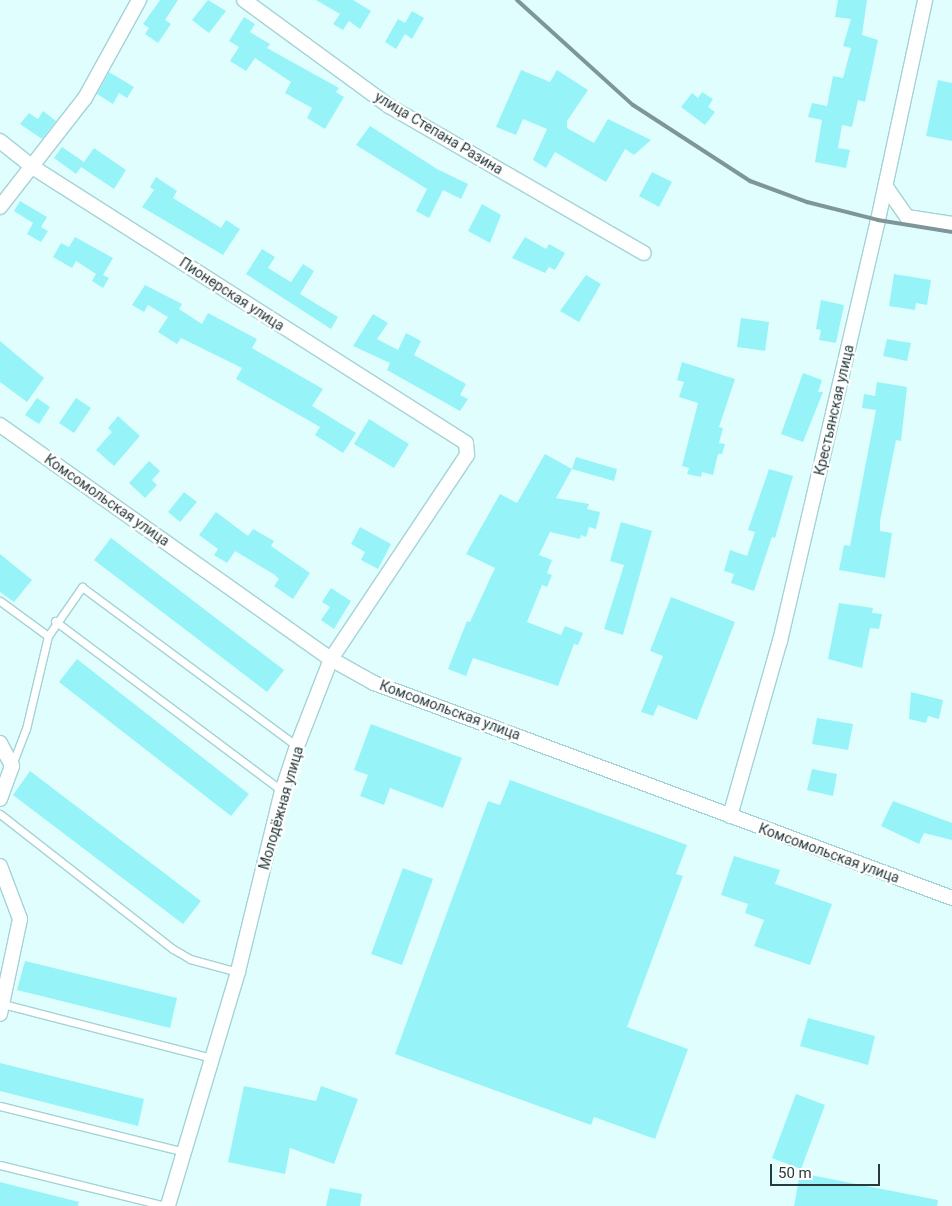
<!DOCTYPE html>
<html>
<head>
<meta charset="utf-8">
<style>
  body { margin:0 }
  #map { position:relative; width:952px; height:1206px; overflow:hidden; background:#e1feff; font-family:Roboto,sans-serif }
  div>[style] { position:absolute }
  .building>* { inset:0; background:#96f3f8 }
  .roads { filter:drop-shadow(1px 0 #a4d3d5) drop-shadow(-1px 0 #a4d3d5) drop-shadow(0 1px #a4d3d5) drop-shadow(0 -1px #a4d3d5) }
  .service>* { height:7px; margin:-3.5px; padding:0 3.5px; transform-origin:3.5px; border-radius:3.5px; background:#fff }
  .minor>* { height:14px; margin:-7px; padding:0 7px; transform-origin:7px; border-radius:7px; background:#fff }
  .rail>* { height:4px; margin:-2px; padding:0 2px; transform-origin:2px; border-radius:2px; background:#7e9697 }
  span { translate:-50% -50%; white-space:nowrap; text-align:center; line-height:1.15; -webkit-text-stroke:4.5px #fff; paint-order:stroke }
  .street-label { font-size:14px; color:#283b3c }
  .scale { position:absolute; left:770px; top:1164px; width:110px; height:22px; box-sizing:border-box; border:2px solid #283b3c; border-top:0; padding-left:6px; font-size:15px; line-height:18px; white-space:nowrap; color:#283b3c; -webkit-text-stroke:4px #fff; paint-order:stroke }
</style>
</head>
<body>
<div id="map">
  <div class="building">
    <div style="clip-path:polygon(160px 0,178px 0,165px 20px,171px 24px,158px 43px,145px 34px,149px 28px,143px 24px)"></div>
    <div style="clip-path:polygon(208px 0,226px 11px,209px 33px,192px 20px)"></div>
    <div style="clip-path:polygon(316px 0,353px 0,371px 11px,360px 29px,349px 21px,343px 30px,333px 24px,340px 14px)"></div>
    <div style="clip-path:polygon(838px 0,867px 0,862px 35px,878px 40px,865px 102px,858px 100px,852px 127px,842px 125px,838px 148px,850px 150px,846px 168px,815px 162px,822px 120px,808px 117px,812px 103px,827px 106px,833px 76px,843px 78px,851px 48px,843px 46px,851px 19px,835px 17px)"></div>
    <div style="clip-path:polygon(412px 11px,424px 18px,412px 39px,405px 34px,396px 49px,385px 42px,398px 19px,405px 23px)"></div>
    <div style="clip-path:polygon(244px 17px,255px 24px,250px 32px,270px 44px,267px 48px,339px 88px,336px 92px,344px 97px,325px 129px,307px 118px,312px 108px,285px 93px,291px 82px,255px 58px,246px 71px,230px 61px,239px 47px,229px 41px)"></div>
    <div style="clip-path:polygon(521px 70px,550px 82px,557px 70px,588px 90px,567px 121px,567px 128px,594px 143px,608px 119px,651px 140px,634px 155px,625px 149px,606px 182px,555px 152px,546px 168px,533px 160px,547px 129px,523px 119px,516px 135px,496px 127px)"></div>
    <div style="clip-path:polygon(109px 72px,134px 87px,127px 98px,119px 93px,113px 104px,97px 94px)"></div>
    <div style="clip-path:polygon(938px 80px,952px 83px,952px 141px,926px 136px)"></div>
    <div style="clip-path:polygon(702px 92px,713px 99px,708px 107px,715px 112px,705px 125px,681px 107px,692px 93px,698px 98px)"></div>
    <div style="clip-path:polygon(43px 111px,56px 121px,42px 139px,20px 124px,29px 113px,38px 119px)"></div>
    <div style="clip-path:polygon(370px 126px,437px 169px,468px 184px,461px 199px,443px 190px,429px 218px,416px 211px,427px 189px,356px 145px)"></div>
    <div style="clip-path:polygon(62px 147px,84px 162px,94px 148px,126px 170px,114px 189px,81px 167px,76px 174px,54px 158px)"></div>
    <div style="clip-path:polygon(652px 172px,672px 182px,659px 207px,639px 196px)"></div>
    <div style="clip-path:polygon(156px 177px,177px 191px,173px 198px,221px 228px,226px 220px,240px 229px,223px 255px,142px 207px,154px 190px,150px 187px)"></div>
    <div style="clip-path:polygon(20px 201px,47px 217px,41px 227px,48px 231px,41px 242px,27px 234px,33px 223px,14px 211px)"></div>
    <div style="clip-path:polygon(482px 204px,501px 215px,490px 243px,468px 231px)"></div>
    <div style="clip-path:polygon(75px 237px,113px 258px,103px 275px,109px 278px,103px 288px,92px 281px,96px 274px,76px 261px,72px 268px,53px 257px,61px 243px,69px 247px)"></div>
    <div style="clip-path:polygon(525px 237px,546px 249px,549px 244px,565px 253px,555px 270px,549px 267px,545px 273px,512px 258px)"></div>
    <div style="clip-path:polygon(262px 249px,275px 257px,268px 268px,291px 282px,303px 264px,314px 271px,300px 294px,338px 317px,331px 329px,246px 274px)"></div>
    <div style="clip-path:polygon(894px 274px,931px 280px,927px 305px,916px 303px,915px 310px,889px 306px)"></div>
    <div style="clip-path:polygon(586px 275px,601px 284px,579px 322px,560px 311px)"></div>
    <div style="clip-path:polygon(145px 285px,182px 304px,179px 309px,202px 324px,208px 313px,257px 339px,252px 348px,323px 389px,312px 406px,356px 433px,343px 453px,315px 435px,320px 427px,236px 379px,242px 368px,181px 338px,177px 344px,158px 332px,168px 317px,148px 305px,144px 312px,132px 305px)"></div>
    <div style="clip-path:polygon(821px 300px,844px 305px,836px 343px,819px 340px,821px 330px,816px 329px)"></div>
    <div style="clip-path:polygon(373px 314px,388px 323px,377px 339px,398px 350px,406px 333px,421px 341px,414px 355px,466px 384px,460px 395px,468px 399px,460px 411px,387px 370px,390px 363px,353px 346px)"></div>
    <div style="clip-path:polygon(741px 318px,769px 322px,765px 351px,737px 347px)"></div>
    <div style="clip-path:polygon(887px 339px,911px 343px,907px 361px,883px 356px)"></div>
    <div style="clip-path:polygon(0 341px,44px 378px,27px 402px,0 382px)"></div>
    <div style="clip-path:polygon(682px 362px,735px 379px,719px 427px,723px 428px,719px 443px,725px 444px,722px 454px,718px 454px,713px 475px,702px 472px,701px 477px,687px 474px,689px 468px,682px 466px,698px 403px,679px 397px,684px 382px,677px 380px)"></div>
    <div style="clip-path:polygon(803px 373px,822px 380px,818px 392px,823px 392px,803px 442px,781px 434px)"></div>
    <div style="clip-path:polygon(877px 382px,907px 387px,901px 441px,896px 440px,880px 521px,880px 531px,892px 533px,885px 578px,839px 570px,844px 545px,850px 546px,876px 410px,862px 408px,864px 394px,875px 396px)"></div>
    <div style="clip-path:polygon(37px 398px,50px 407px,39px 424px,25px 415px)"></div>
    <div style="clip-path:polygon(76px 398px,91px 408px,74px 433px,59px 423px)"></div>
    <div style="clip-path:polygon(118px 416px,140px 436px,114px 466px,96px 450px,112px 432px,108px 428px)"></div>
    <div style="clip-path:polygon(369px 419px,409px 444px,394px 468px,354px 444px)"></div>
    <div style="clip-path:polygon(545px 454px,572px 469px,556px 498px,589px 504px,587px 509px,600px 512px,596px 529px,589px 527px,586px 537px,581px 535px,580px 539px,550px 532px,539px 555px,552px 560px,547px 573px,552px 575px,547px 587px,542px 585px,527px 622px,561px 635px,565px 626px,583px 633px,578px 645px,574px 644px,558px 686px,473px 658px,466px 676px,448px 669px,467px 621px,470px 622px,495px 568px,466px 554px,500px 494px,517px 503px)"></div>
    <div style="clip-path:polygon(576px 457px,617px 469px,614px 481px,572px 469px)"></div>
    <div style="clip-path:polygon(149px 461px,160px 471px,152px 480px,157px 485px,145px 498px,129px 483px)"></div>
    <div style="clip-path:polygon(769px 469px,793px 476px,775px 538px,772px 537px,754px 591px,731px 583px,734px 574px,724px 571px,730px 550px,747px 556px,755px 532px,748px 530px)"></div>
    <div style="clip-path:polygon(184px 492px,197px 502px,180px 522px,168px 512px)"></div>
    <div style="clip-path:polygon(216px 512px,248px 536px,253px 529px,274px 541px,271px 546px,310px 573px,293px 599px,274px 586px,279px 579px,275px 575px,235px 551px,227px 563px,214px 555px,218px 549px,199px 535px)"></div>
    <div style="clip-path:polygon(621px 522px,652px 531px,623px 635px,604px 629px,624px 565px,610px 561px)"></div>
    <div style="clip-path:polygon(360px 527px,391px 544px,378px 569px,361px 560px,365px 552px,351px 544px)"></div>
    <div style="clip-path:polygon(111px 538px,284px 670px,267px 692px,94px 560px)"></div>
    <div style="clip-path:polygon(0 554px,32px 580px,14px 602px,0 592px)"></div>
    <div style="clip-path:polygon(331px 588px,351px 601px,334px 629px,321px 620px,330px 607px,322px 602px)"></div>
    <div style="clip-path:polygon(671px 597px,735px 622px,697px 720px,658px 705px,653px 716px,641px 712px,663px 656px,650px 651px)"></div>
    <div style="clip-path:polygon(839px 603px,873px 608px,872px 613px,882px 614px,879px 629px,870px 628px,862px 668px,828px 659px)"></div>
    <div style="clip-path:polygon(77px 659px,249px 794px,231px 816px,59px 682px)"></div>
    <div style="clip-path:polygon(911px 692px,943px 700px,939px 719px,928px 716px,926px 723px,909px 719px)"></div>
    <div style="clip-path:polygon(817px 718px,853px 724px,848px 750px,812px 744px)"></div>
    <div style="clip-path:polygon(371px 724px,462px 758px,443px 808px,390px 788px,384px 805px,360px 796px,368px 775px,354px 770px)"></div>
    <div style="clip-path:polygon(812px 769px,837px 774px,833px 796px,807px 790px)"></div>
    <div style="clip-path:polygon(30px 771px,201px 901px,183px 924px,13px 795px)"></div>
    <div style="clip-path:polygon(510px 780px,687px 845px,676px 874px,683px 876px,627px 1027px,688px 1049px,655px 1139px,594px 1117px,591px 1125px,395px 1054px,488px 801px,500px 805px)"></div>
    <div style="clip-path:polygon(893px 801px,952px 823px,952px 840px,924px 833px,919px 844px,881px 826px)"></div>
    <div style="clip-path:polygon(734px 856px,780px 870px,775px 884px,832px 904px,810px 965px,754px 946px,764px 920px,745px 913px,748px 904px,721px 895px)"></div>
    <div style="clip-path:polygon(403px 868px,433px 879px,402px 965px,371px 954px)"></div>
    <div style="clip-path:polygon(25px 961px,177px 998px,170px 1028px,17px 990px)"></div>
    <div style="clip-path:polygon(808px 1018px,875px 1036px,868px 1065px,800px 1046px)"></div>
    <div style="clip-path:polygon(0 1063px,144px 1099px,138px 1126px,0 1091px)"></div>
    <div style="clip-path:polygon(244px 1086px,316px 1101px,321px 1086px,358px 1099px,334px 1164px,290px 1148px,285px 1174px,228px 1162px)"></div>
    <div style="clip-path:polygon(796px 1094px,825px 1105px,801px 1169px,772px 1158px)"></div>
    <div style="clip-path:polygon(800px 1173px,938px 1200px,937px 1206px,794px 1206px)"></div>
    <div style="clip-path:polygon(0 1182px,79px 1202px,78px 1206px,0 1206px)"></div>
    <div style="clip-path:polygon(330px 1188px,362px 1194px,360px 1206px,326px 1206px)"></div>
  </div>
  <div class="roads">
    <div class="service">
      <div style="left:0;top:601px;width:59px;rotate:36.1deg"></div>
      <div style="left:55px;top:621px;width:284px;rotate:36.8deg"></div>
      <div style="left:12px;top:765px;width:39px;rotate:-69deg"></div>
      <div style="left:26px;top:729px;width:96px;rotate:-76.7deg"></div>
      <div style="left:48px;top:636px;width:60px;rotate:-55.2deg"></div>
      <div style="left:82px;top:587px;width:267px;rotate:36.5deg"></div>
      <div style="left:0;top:814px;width:219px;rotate:38deg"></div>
      <div style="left:173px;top:949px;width:20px;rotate:30deg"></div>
      <div style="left:190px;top:959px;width:50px;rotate:15.2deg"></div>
      <div style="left:3px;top:1004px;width:216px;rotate:14.5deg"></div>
      <div style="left:0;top:1106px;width:190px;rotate:14deg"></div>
      <div style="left:0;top:1165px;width:171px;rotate:13.9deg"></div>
    </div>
    <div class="minor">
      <div style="left:244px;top:0;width:180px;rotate:36.2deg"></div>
      <div style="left:389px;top:106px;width:294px;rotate:30deg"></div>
      <div style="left:0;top:141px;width:43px;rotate:38.5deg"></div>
      <div style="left:34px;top:168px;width:512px;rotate:32.48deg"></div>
      <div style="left:466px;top:443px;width:12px;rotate:85deg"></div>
      <div style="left:467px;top:455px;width:245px;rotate:123.7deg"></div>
      <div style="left:331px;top:659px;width:93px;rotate:111.3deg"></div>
      <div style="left:297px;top:746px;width:47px;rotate:108.4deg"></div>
      <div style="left:282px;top:791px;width:186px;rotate:103.7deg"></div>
      <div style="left:238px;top:972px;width:244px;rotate:106.7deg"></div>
      <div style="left:886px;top:187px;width:37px;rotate:55deg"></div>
      <div style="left:907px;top:217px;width:46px;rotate:8.8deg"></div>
      <div style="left:0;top:207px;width:138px;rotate:-52.1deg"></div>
      <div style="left:85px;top:98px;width:112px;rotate:-61.1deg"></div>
      <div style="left:0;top:425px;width:405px;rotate:35.3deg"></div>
      <div style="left:331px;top:659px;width:49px;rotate:29.2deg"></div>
      <div style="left:374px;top:683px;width:617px;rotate:20.4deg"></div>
      <div style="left:0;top:743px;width:26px;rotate:62deg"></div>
      <div style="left:12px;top:766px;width:35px;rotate:110deg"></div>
      <div style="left:730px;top:816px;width:182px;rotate:-74.1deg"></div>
      <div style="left:780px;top:641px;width:432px;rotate:-76.9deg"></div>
      <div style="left:878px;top:220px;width:225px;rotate:-77.9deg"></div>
      <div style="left:0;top:866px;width:57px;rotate:69.3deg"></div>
      <div style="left:20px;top:919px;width:97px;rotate:101.9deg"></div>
    </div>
  </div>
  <div class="rail">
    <div style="left:517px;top:0;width:156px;rotate:42.2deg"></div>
    <div style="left:633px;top:105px;width:140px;rotate:33deg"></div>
    <div style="left:750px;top:181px;width:61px;rotate:20.2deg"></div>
    <div style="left:807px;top:202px;width:73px;rotate:14.2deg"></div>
    <div style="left:878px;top:220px;width:75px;rotate:9.2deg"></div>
  </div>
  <div class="street-label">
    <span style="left:439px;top:133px;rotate:31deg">улица Степана Разина</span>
    <span style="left:232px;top:294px;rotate:33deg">Пионерская улица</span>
    <span style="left:834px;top:410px;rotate:-77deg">Крестьянская улица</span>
    <span style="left:107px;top:500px;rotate:35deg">Комсомольская улица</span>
    <span style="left:450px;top:710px;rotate:20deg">Комсомольская улица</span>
    <span style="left:281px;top:808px;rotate:-74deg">Молодёжная улица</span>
    <span style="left:829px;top:853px;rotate:20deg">Комсомольская улица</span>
  </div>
  <div class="scale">50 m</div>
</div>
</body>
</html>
